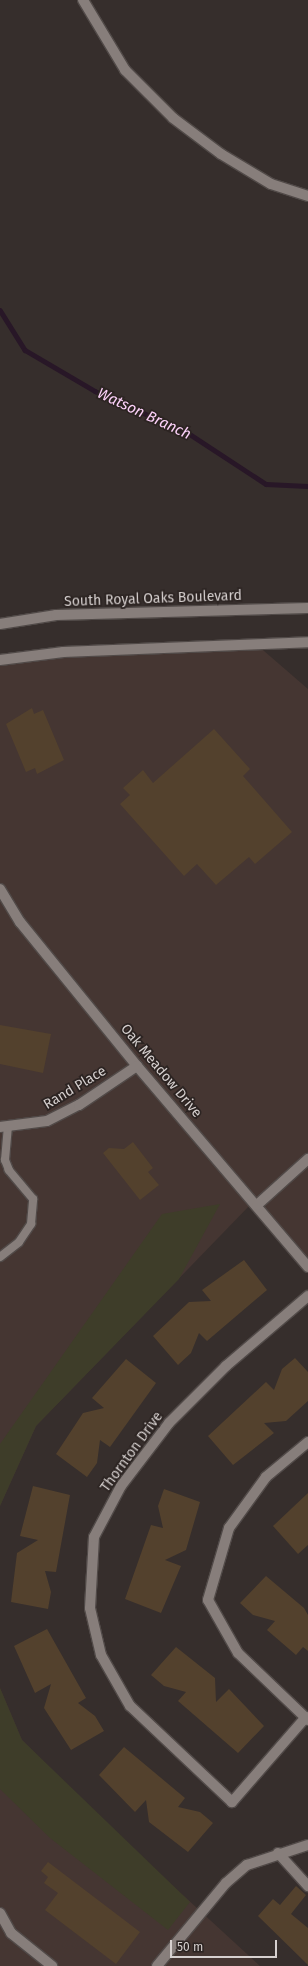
<!DOCTYPE html>
<html>
<head>
<meta charset="utf-8">
<style>
  body { margin:0 }
  #map { position:relative; width:308px; height:1966px; overflow:hidden; background:#362e2c; font-family:"Fira Sans",sans-serif }
  div>[style] { position:absolute }
  .built>* { inset:0; background:#453632 }
  .green>* { inset:0; background:#3e3d29 }
  .stream>* { height:4.5px; margin:-2.25px; padding:0 2.25px; transform-origin:2.25px; border-radius:2.25px; background:#281727 }
  .building>* { inset:0; background:#53412d }
  .roads { filter:drop-shadow(1px 0 #514a48) drop-shadow(-1px 0 #514a48) drop-shadow(0 1px #514a48) drop-shadow(0 -1px #514a48) }
  .lane>* { height:8px; margin:-4px; padding:0 4px; transform-origin:4px; border-radius:4px; background:#877e7b }
  .street>* { height:10px; margin:-5px; padding:0 5px; transform-origin:5px; border-radius:5px; background:#877e7b }
  .secondary>* { height:10px; margin:-5px; padding:0 5px; transform-origin:5px; border-radius:5px; background:#877e7b }
  span { translate:-50% -50%; white-space:nowrap; text-align:center; line-height:1.15; -webkit-text-stroke:3.5px #2c2422; paint-order:stroke }
  .street-label { font-size:14px; color:#d6d0cf }
  .water-label { font-size:15px; color:#fcd1f9; font-style:italic }
  .scale { position:absolute; left:170px; top:1940px; width:107px; height:18px; box-sizing:border-box; border:2px solid #d6d0cf; border-top:0; padding-left:5px; font-size:12px; line-height:14px; white-space:nowrap; color:#d6d0cf; -webkit-text-stroke:3px #2c2422; paint-order:stroke }
</style>
</head>
<body>
<div id="map">
  <div class="built">
    <div style="clip-path:polygon(256px 644px,308px 689px,308px 1267px,252px 1203px,36px 1426px,0 1506px,0 660px)"></div>
    <div style="clip-path:polygon(0 1688px,22px 1740px,111px 1829px,260px 1966px,0 1966px)"></div>
  </div>
  <div class="green">
    <div style="clip-path:polygon(220px 1204px,179px 1279px,36px 1426px,0 1506px,0 1444px,162px 1214px)"></div>
    <div style="clip-path:polygon(0 1688px,22px 1740px,190px 1902px,168px 1930px,50px 1838px,0 1789px)"></div>
  </div>
  <div class="stream">
    <div style="left:0;top:310px;width:47px;rotate:58deg"></div>
    <div style="left:25px;top:350px;width:81px;rotate:30.4deg"></div>
    <div style="left:95px;top:391px;width:102px;rotate:24.3deg"></div>
    <div style="left:188px;top:433px;width:93px;rotate:33.2deg"></div>
    <div style="left:266px;top:484px;width:42px;rotate:2.7deg"></div>
  </div>
  <div class="building">
    <div style="clip-path:polygon(32px 708px,34px 714px,43px 710px,64px 760px,37px 774px,35px 768px,26px 772px,6px 724px)"></div>
    <div style="clip-path:polygon(214px 729px,250px 769px,243px 776px,292px 832px,255px 864px,249px 857px,216px 885px,197px 864px,184px 876px,120px 804px,130px 795px,123px 788px,143px 770px,153px 783px)"></div>
    <div style="clip-path:polygon(0 1025px,51px 1034px,43px 1073px,0 1064px)"></div>
    <div style="clip-path:polygon(133px 1142px,153px 1168px,148px 1172px,159px 1185px,140px 1200px,103px 1153px,109px 1148px,124px 1149px)"></div>
    <div style="clip-path:polygon(244px 1260px,267px 1290px,207px 1341px,199px 1333px,191px 1353px,178px 1365px,153px 1336px,189px 1302px,211px 1301px,202px 1290px)"></div>
    <div style="clip-path:polygon(295px 1358px,308px 1372px,308px 1401px,286px 1421px,264px 1423px,274px 1433px,233px 1465px,208px 1436px,266px 1382px,274px 1390px,282px 1369px)"></div>
    <div style="clip-path:polygon(126px 1359px,156px 1383px,110px 1447px,100px 1440px,97px 1463px,87px 1477px,56px 1454px,83px 1413px,104px 1408px,92px 1398px)"></div>
    <div style="clip-path:polygon(33px 1486px,70px 1495px,56px 1572px,45px 1571px,51px 1592px,48px 1609px,11px 1602px,17px 1553px,38px 1540px,20px 1536px)"></div>
    <div style="clip-path:polygon(164px 1489px,200px 1502px,186px 1550px,165px 1560px,181px 1566px,161px 1613px,125px 1599px,151px 1525px,163px 1528px,158px 1506px)"></div>
    <div style="clip-path:polygon(308px 1493px,308px 1545px,298px 1554px,273px 1526px)"></div>
    <div style="clip-path:polygon(266px 1576px,304px 1608px,308px 1615px,308px 1651px,303px 1647px,296px 1655px,267px 1630px,275px 1621px,253px 1615px,240px 1603px)"></div>
    <div style="clip-path:polygon(47px 1629px,86px 1698px,78px 1703px,95px 1716px,104px 1731px,71px 1750px,44px 1708px,51px 1684px,35px 1693px,14px 1646px)"></div>
    <div style="clip-path:polygon(176px 1647px,215px 1678px,216px 1702px,229px 1689px,264px 1726px,238px 1753px,178px 1701px,186px 1692px,164px 1686px,151px 1675px)"></div>
    <div style="clip-path:polygon(124px 1747px,185px 1798px,178px 1807px,200px 1812px,213px 1823px,188px 1852px,149px 1822px,146px 1800px,135px 1812px,99px 1775px)"></div>
    <div style="clip-path:polygon(48px 1862px,140px 1932px,116px 1964px,45px 1910px,58px 1893px,44px 1883px,48px 1877px,41px 1871px)"></div>
    <div style="clip-path:polygon(296px 1886px,306px 1895px,291px 1914px,308px 1928px,308px 1965px,258px 1916px,273px 1899px,280px 1905px)"></div>
  </div>
  <div class="roads">
    <div class="lane">
      <div style="left:0;top:1257px;width:24px;rotate:-38deg"></div>
      <div style="left:19px;top:1242px;width:22px;rotate:-56deg"></div>
      <div style="left:31px;top:1224px;width:25px;rotate:-85deg"></div>
      <div style="left:33px;top:1199px;width:38px;rotate:-130deg"></div>
      <div style="left:9px;top:1170px;width:11px;rotate:-112deg"></div>
      <div style="left:5px;top:1160px;width:33px;rotate:-85deg"></div>
    </div>
    <div class="street">
      <div style="left:83px;top:0;width:82px;rotate:59deg"></div>
      <div style="left:125px;top:70px;width:68px;rotate:45deg"></div>
      <div style="left:173px;top:118px;width:60px;rotate:36.9deg"></div>
      <div style="left:221px;top:154px;width:58px;rotate:31deg"></div>
      <div style="left:271px;top:184px;width:39px;rotate:18deg"></div>
      <div style="left:0;top:889px;width:39px;rotate:59deg"></div>
      <div style="left:20px;top:922px;width:186px;rotate:50.9deg"></div>
      <div style="left:137px;top:1066px;width:264px;rotate:49.6deg"></div>
      <div style="left:0;top:1127px;width:47px;rotate:-7.3deg"></div>
      <div style="left:47px;top:1121px;width:36px;rotate:-27deg"></div>
      <div style="left:79px;top:1105px;width:70px;rotate:-33.9deg"></div>
      <div style="left:257px;top:1205px;width:69px;rotate:-42deg"></div>
      <div style="left:308px;top:1442px;width:55px;rotate:140.2deg"></div>
      <div style="left:266px;top:1477px;width:63px;rotate:126deg"></div>
      <div style="left:229px;top:1528px;width:75px;rotate:106.3deg"></div>
      <div style="left:208px;top:1600px;width:61px;rotate:60.5deg"></div>
      <div style="left:238px;top:1653px;width:97px;rotate:43.7deg"></div>
      <div style="left:306px;top:1717px;width:113px;rotate:131deg"></div>
      <div style="left:232px;top:1802px;width:140px;rotate:-136.7deg"></div>
      <div style="left:130px;top:1706px;width:59px;rotate:-119.6deg"></div>
      <div style="left:101px;top:1655px;width:48px;rotate:-103.2deg"></div>
      <div style="left:90px;top:1608px;width:71px;rotate:-86.8deg"></div>
      <div style="left:94px;top:1537px;width:58px;rotate:-62.1deg"></div>
      <div style="left:121px;top:1486px;width:79px;rotate:-52.7deg"></div>
      <div style="left:169px;top:1423px;width:81px;rotate:-45deg"></div>
      <div style="left:226px;top:1366px;width:108px;rotate:-40.5deg"></div>
      <div style="left:278px;top:1853px;width:45px;rotate:47.7deg"></div>
      <div style="left:0;top:1913px;width:23px;rotate:61deg"></div>
      <div style="left:11px;top:1933px;width:53px;rotate:38.8deg"></div>
      <div style="left:157px;top:1966px;width:108px;rotate:-50.3deg"></div>
      <div style="left:226px;top:1883px;width:28px;rotate:-41deg"></div>
      <div style="left:247px;top:1865px;width:64px;rotate:-18.2deg"></div>
    </div>
    <div class="secondary">
      <div style="left:0;top:624px;width:57px;rotate:-9.1deg"></div>
      <div style="left:56px;top:615px;width:252px;rotate:-1.6deg"></div>
      <div style="left:0;top:660px;width:64px;rotate:-7.2deg"></div>
      <div style="left:63px;top:652px;width:245px;rotate:-2.3deg"></div>
    </div>
  </div>
  <div class="street-label">
    <span style="left:153px;top:599px;rotate:-2deg">South Royal Oaks Boulevard</span>
    <span style="left:161px;top:1071px;rotate:50deg">Oak Meadow Drive</span>
    <span style="left:75px;top:1088px;rotate:-31deg">Rand Place</span>
    <span style="left:132px;top:1452px;rotate:-54deg">Thornton Drive</span>
  </div>
  <div class="water-label">
    <span style="left:144px;top:414px;rotate:25deg">Watson Branch</span>
  </div>
  <div class="scale">50 m</div>
</div>
</body>
</html>
